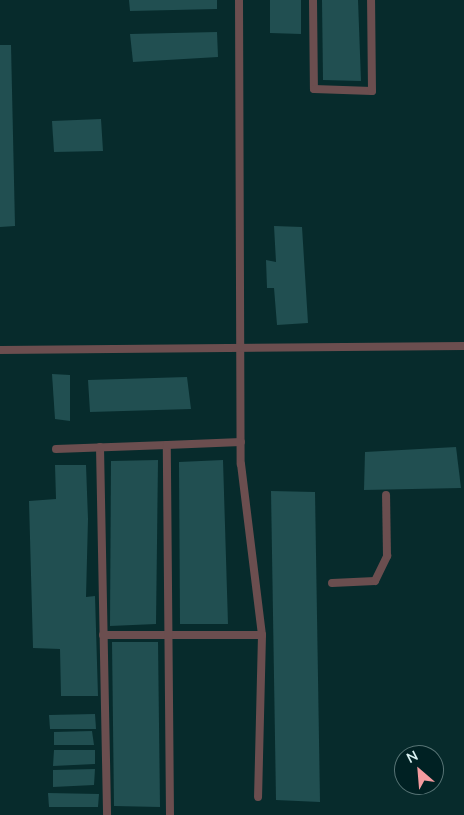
<!DOCTYPE html>
<html>
<head>
<meta charset="utf-8">
<style>
  body { margin:0 }
  #map { position:relative; width:464px; height:815px; overflow:hidden; background:#072b2c; font-family:"Nunito Sans",sans-serif }
  div>[style] { position:absolute }
  .building>* { inset:0; background:#214f51 }
  .service>* { height:8px; margin:-4px; padding:0 4px; transform-origin:4px; border-radius:4px; background:#6b4e4f }
  span { translate:-50% -50%; white-space:nowrap; text-align:center; line-height:1.15; -webkit-text-stroke:4px #002123; paint-order:stroke }
  .north { position:absolute; left:394px; top:745px; width:50px; height:50px; box-sizing:border-box; background:#002123; border:1px solid #577475; border-radius:50%; rotate:333deg; font-size:14px; font-weight:700; line-height:20px; text-align:center; color:#d9f1f1 }
  .north::after { content:''; display:block; margin:auto; width:18px; height:22px; background:#f49b9f; clip-path:polygon(50% 0,100% 100%,50% 72%,0 100%) }
</style>
</head>
<body>
<div id="map">
  <div class="building">
    <div style="clip-path:polygon(129px 0,217px 0,217px 9px,130px 11px)"></div>
    <div style="clip-path:polygon(270px 0,301px 0,301px 34px,270px 33px)"></div>
    <div style="clip-path:polygon(322px 0,358px 0,361px 81px,323px 80px)"></div>
    <div style="clip-path:polygon(217px 32px,218px 57px,133px 62px,130px 34px)"></div>
    <div style="clip-path:polygon(0 45px,11px 45px,15px 226px,0 227px)"></div>
    <div style="clip-path:polygon(101px 119px,103px 151px,54px 152px,52px 121px)"></div>
    <div style="clip-path:polygon(274px 226px,302px 227px,308px 323px,277px 325px,274px 288px,267px 288px,266px 260px,276px 262px)"></div>
    <div style="clip-path:polygon(52px 374px,70px 375px,70px 421px,55px 419px)"></div>
    <div style="clip-path:polygon(187px 377px,191px 409px,90px 412px,88px 380px)"></div>
    <div style="clip-path:polygon(456px 447px,461px 488px,364px 490px,365px 452px)"></div>
    <div style="clip-path:polygon(158px 460px,156px 624px,110px 626px,111px 461px)"></div>
    <div style="clip-path:polygon(223px 460px,228px 624px,180px 624px,179px 462px)"></div>
    <div style="clip-path:polygon(55px 465px,86px 465px,88px 519px,86px 597px,95px 596px,98px 696px,61px 696px,60px 649px,33px 648px,29px 501px,56px 499px)"></div>
    <div style="clip-path:polygon(271px 491px,315px 492px,320px 802px,276px 800px)"></div>
    <div style="clip-path:polygon(112px 642px,158px 642px,160px 807px,114px 806px)"></div>
    <div style="clip-path:polygon(95px 714px,96px 729px,50px 729px,49px 715px)"></div>
    <div style="clip-path:polygon(92px 731px,94px 745px,54px 745px,54px 732px)"></div>
    <div style="clip-path:polygon(54px 750px,95px 750px,95px 764px,53px 766px)"></div>
    <div style="clip-path:polygon(95px 769px,94px 785px,53px 787px,53px 770px)"></div>
    <div style="clip-path:polygon(48px 793px,99px 794px,98px 807px,49px 807px)"></div>
  </div>
  <div class="service">
    <div style="left:239px;top:0;width:464px;rotate:89.8deg"></div>
    <div style="left:241px;top:464px;width:172px;rotate:83deg"></div>
    <div style="left:262px;top:635px;width:162px;rotate:91.4deg"></div>
    <div style="left:313px;top:0;width:89px;rotate:89.4deg"></div>
    <div style="left:314px;top:89px;width:58px;rotate:2deg"></div>
    <div style="left:372px;top:91px;width:91px;rotate:-90.6deg"></div>
    <div style="left:0;top:350px;width:464px;rotate:-0.5deg"></div>
    <div style="left:100px;top:447px;width:368px;rotate:88.9deg"></div>
    <div style="left:56px;top:449px;width:111px;rotate:-2.1deg"></div>
    <div style="left:332px;top:583px;width:43px;rotate:-2.7deg"></div>
    <div style="left:375px;top:581px;width:28px;rotate:-64deg"></div>
    <div style="left:387px;top:556px;width:61px;rotate:-90.9deg"></div>
    <div style="left:103px;top:635px;width:159px"></div>
    <div style="left:170px;top:815px;width:370px;rotate:-90.5deg"></div>
    <div style="left:167px;top:445px;width:74px;rotate:-2.3deg"></div>
  </div>
  <div class="north">N</div>
</div>
</body>
</html>
